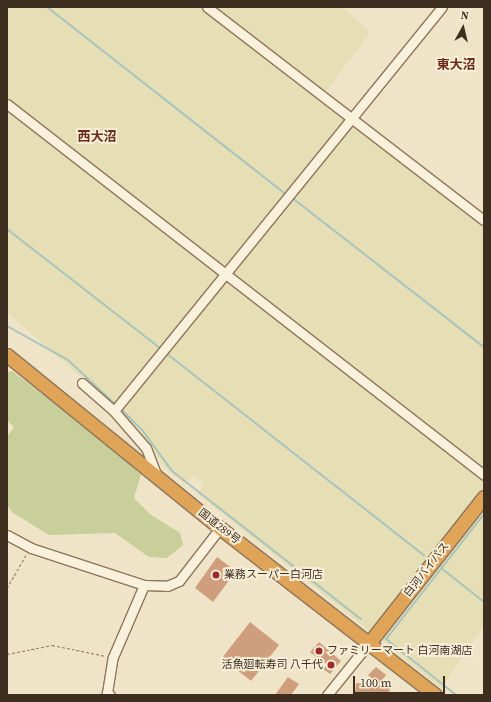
<!DOCTYPE html>
<html>
<head>
<meta charset="utf-8">
<style>
  body { margin:0 }
  #map { position:relative; width:491px; height:702px; overflow:hidden; background:#f0e4c8; font-family:"Source Serif 4","Noto Sans JP",serif }
  div>[style] { position:absolute }
  .farmland>* { inset:0; background:#e6deb5 }
  .green>* { inset:0; background:#c9cf9b }
  .stream>* { height:2px; margin:-1px; padding:0 1px; transform-origin:1px; border-radius:1px; background:#a9c4bc }
  .building>* { inset:0; background:#cf9f7d }
  .path>* { height:1px; margin-top:-0.5px; transform-origin:0; background:repeating-linear-gradient(90deg,#8d765c 0 3px,transparent 0 5px) }
  .roads { filter:drop-shadow(1px 0 #8d765c) drop-shadow(-1px 0 #8d765c) drop-shadow(0 1px #8d765c) drop-shadow(0 -1px #8d765c) }
  .minor>* { height:9px; margin:-4.5px; padding:0 4.5px; transform-origin:4.5px; border-radius:4.5px; background:#faf1dc }
  .highway>* { height:13px; margin:-6.5px; padding:0 6.5px; transform-origin:6.5px; border-radius:6.5px; background:#e0a458 }
  .dots>* { width:11px; height:11px; translate:-50% -50%; box-sizing:border-box; border:2px solid #f7eed8; border-radius:50% }
  span { translate:-50% -50%; white-space:nowrap; text-align:center; line-height:1.15; -webkit-text-stroke:4px #f7eed8; paint-order:stroke }
  .street-label { font-size:11px; color:#3d2e20 }
  .poi-label { font-size:11px; color:#3d2e20 }
  .left { translate:0 -50%; text-align:left }
  .right { translate:-100% -50%; text-align:right }
  .quarter-label { font-size:13px; color:#6b2e1e; font-weight:700 }
  .frame { position:absolute; inset:0; border:8px solid #3d2e20; pointer-events:none }
  .north { position:absolute; left:443px; top:8px; width:40px; height:40px; -webkit-text-stroke:3px #f7eed8; paint-order:stroke; rotate:8deg; font-size:11px; font-weight:700; line-height:16px; text-align:center; color:#3d2e20 }
  .north::after { content:''; display:block; margin:auto; width:14px; height:18px; background:#3d2e20; clip-path:polygon(50% 0,100% 100%,50% 72%,0 100%) }
  .scale { position:absolute; left:353px; top:676px; width:92px; height:18px; box-sizing:border-box; border:2px solid #3d2e20; border-top:0; padding-left:5px; font-size:12px; line-height:14px; white-space:nowrap; color:#3d2e20; -webkit-text-stroke:3px #f7eed8; paint-order:stroke }
</style>
</head>
<body>
<div id="map">
  <div class="farmland">
    <div style="clip-path:polygon(7px 7px,342px 7px,367px 29px,369px 34px,320px 99px,484px 227px,484px 626px,441px 688px,198px 494px,204px 483px,193px 476px,186px 484px,165px 468px,137px 427px,7px 312px)"></div>
  </div>
  <div class="green">
    <div style="clip-path:polygon(12px 371px,103px 440px,141px 475px,134px 498px,150px 514px,180px 533px,183px 545px,167px 558px,149px 557px,115px 533px,49px 535px,13px 513px,7px 505px,7px 437px,14px 427px,7px 420px,7px 372px)"></div>
  </div>
  <div class="stream">
    <div style="left:47px;top:7px;width:305px;rotate:38.1deg"></div>
    <div style="left:291px;top:197px;width:244px;rotate:37.9deg"></div>
    <div style="left:7px;top:229px;width:195px;rotate:37.9deg"></div>
    <div style="left:7px;top:326px;width:70px;rotate:29.1deg"></div>
    <div style="left:68px;top:360px;width:64px;rotate:43.1deg"></div>
    <div style="left:166px;top:353px;width:328px;rotate:38.1deg"></div>
    <div style="left:120px;top:408px;width:33px;rotate:45deg"></div>
    <div style="left:143px;top:431px;width:49px;rotate:54.1deg"></div>
    <div style="left:172px;top:471px;width:240px;rotate:38.1deg"></div>
    <div style="left:441px;top:568px;width:55px;rotate:38.3deg"></div>
    <div style="left:456px;top:695px;width:90px;rotate:-141.3deg"></div>
    <div style="left:386px;top:639px;width:159px;rotate:-51.9deg"></div>
  </div>
  <div class="building">
    <div style="clip-path:polygon(217px 557px,236px 571px,213px 602px,195px 588px)"></div>
    <div style="clip-path:polygon(250px 622px,279px 645px,251px 681px,222px 658px)"></div>
    <div style="clip-path:polygon(319px 642px,341px 661px,330px 674px,323px 669px,327px 665px,310px 652px)"></div>
    <div style="clip-path:polygon(376px 667px,386px 675px,379px 684px,368px 675px)"></div>
    <div style="clip-path:polygon(288px 677px,299px 684px,291px 695px,275px 695px)"></div>
    <div style="clip-path:polygon(356px 683px,390px 686px,389px 695px,355px 693px)"></div>
  </div>
  <div class="path">
    <div style="left:7px;top:588px;width:38px;rotate:-60deg"></div>
    <div style="left:7px;top:654px;width:46px;rotate:-11.3deg"></div>
    <div style="left:52px;top:645px;width:55px;rotate:11.5deg"></div>
  </div>
  <div class="roads">
    <div class="minor">
      <div style="left:207px;top:7px;width:349px;rotate:37.6deg"></div>
      <div style="left:7px;top:104px;width:604px;rotate:37.87deg"></div>
      <div style="left:82px;top:383px;width:43px;rotate:41.2deg"></div>
      <div style="left:158px;top:479px;width:33px;rotate:-111deg"></div>
      <div style="left:146px;top:448px;width:49px;rotate:-130.9deg"></div>
      <div style="left:114px;top:411px;width:520px;rotate:-50.93deg"></div>
      <div style="left:7px;top:535px;width:27px;rotate:28deg"></div>
      <div style="left:31px;top:548px;width:119px;rotate:18.1deg"></div>
      <div style="left:144px;top:585px;width:23px;rotate:2deg"></div>
      <div style="left:167px;top:586px;width:13px;rotate:-23deg"></div>
      <div style="left:179px;top:581px;width:67px;rotate:-52.3deg"></div>
      <div style="left:110px;top:695px;width:4px;rotate:-146deg"></div>
      <div style="left:107px;top:693px;width:36px;rotate:-81deg"></div>
      <div style="left:113px;top:657px;width:78px;rotate:-66.7deg"></div>
      <div style="left:327px;top:695px;width:67px;rotate:-51.1deg"></div>
    </div>
    <div class="highway">
      <div style="left:7px;top:355px;width:274px;rotate:39.1deg"></div>
      <div style="left:220px;top:528px;width:272px;rotate:37.8deg"></div>
      <div style="left:369px;top:643px;width:186px;rotate:-51.8deg"></div>
    </div>
  </div>
  <div class="dots">
    <div style="left:216px;top:575px;background:#9e2a2b"></div>
    <div style="left:319px;top:651px;background:#9e2a2b"></div>
    <div style="left:331px;top:665px;background:#9e2a2b"></div>
  </div>
  <div class="street-label">
    <span style="left:219px;top:527px;rotate:38deg">国道289号</span>
    <span style="left:427px;top:570px;rotate:-52deg">白河バイパス</span>
  </div>
  <div class="poi-label">
    <span class="left" style="left:224px;top:575px">業務スーパー白河店</span>
    <span class="left" style="left:327px;top:651px">ファミリーマート 白河南湖店</span>
    <span class="right" style="left:323px;top:665px">活魚廻転寿司 八千代</span>
  </div>
  <div class="quarter-label">
    <span style="left:456px;top:65px">東大沼</span>
    <span style="left:97px;top:137px">西大沼</span>
  </div>
  <div class="frame"></div>
  <div class="north">N</div>
  <div class="scale">100 m</div>
</div>
</body>
</html>
